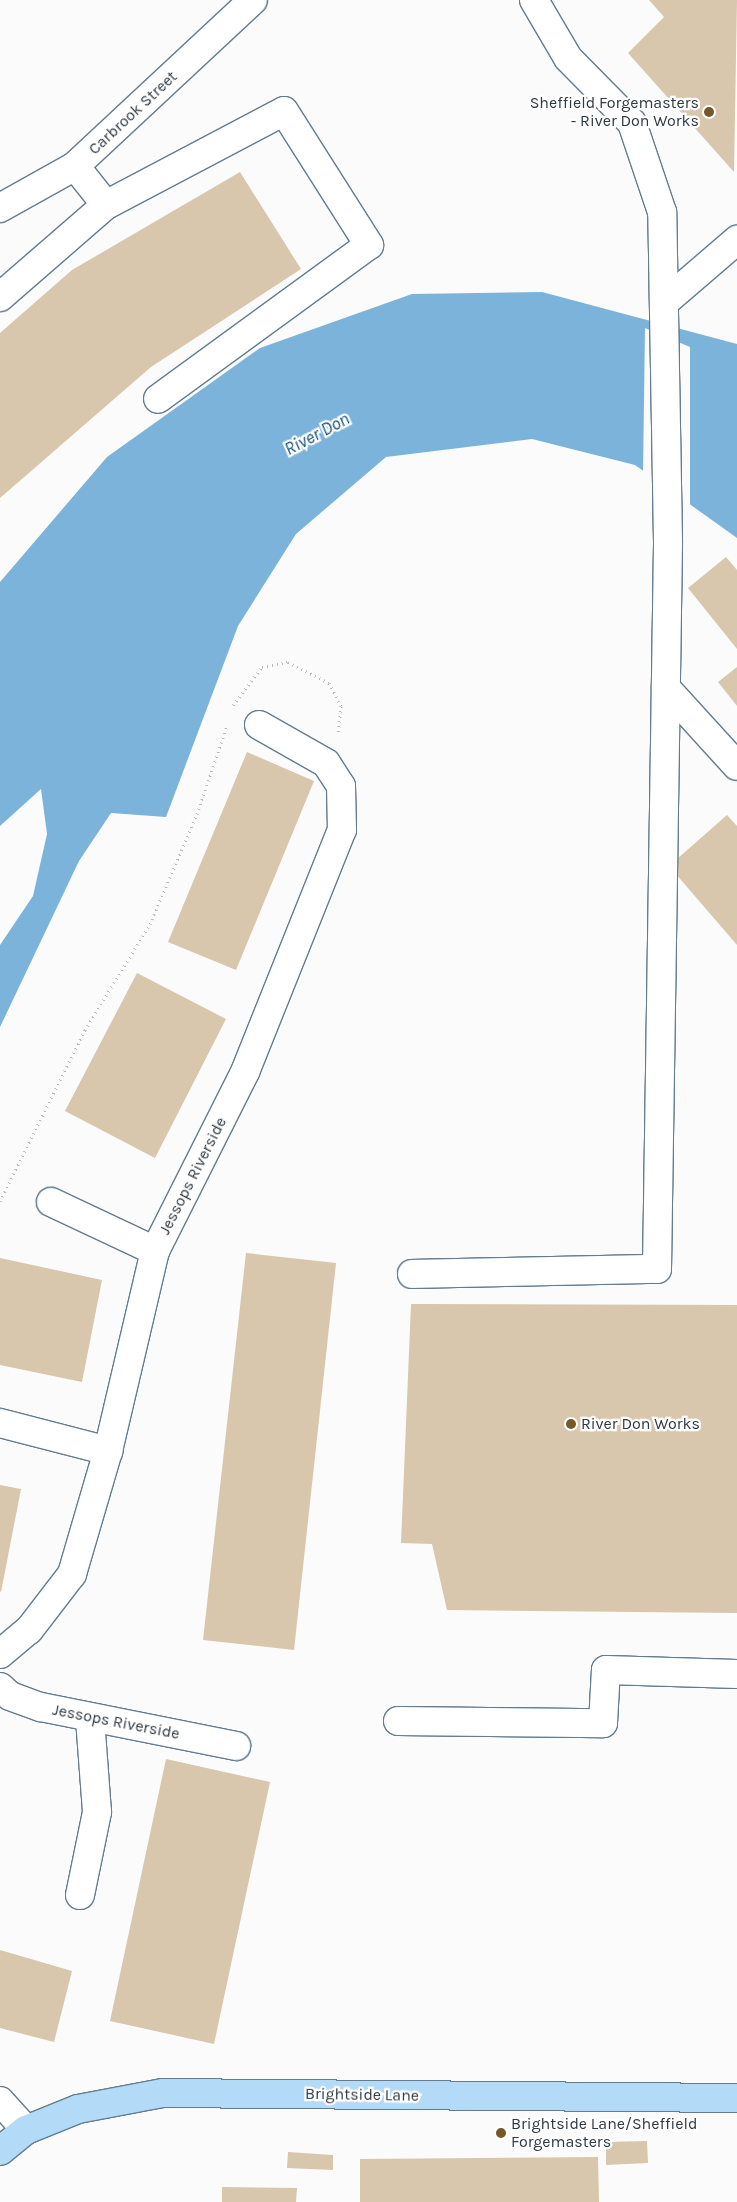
<!DOCTYPE html>
<html>
<head>
<meta charset="utf-8">
<style>
  body { margin:0 }
  #map { position:relative; width:737px; height:2202px; overflow:hidden; background:#fbfbfb; font-family:Karla,sans-serif }
  div>[style] { position:absolute }
  .water>* { inset:0; background:#7cb3db }
  .pier>* { inset:0; background:#fbfbfb }
  .building>* { inset:0; background:#d8c6ad }
  .path>* { height:3px; margin-top:-1.5px; transform-origin:0; background:repeating-linear-gradient(90deg,#b8bbbe 0 1px,transparent 0 5px) }
  .roads { filter:drop-shadow(1px 0 #647c8f) drop-shadow(-1px 0 #647c8f) drop-shadow(0 1px #647c8f) drop-shadow(0 -1px #647c8f) }
  .minor>* { height:28px; margin:-14px; padding:0 14px; transform-origin:14px; border-radius:14px; background:#fff }
  .major>* { height:28px; margin:-14px; padding:0 14px; transform-origin:14px; border-radius:14px; background:#b3daf6 }
  .dots>* { width:14px; height:14px; translate:-50% -50%; box-sizing:border-box; border:2px solid #fff; border-radius:50% }
  span { translate:-50% -50%; white-space:nowrap; text-align:center; line-height:1.15; -webkit-text-stroke:4.5px #fff; paint-order:stroke }
  .poi-label { font-size:16px; color:#2f3941 }
  .right { translate:-100% -50%; text-align:right }
  .left { translate:0 -50%; text-align:left }
  .street-label { font-size:16px; color:#2f3941 }
  .water-label { font-size:18px; color:#0d4f76; font-style:italic }
</style>
</head>
<body>
<div id="map">
  <div class="water">
    <div style="clip-path:polygon(542px 292px,737px 344px,737px 538px,635px 465px,532px 439px,386px 457px,296px 534px,238px 626px,166px 817px,111px 813px,79px 861px,0 1027px,0 945px,33px 896px,47px 834px,41px 789px,0 826px,0 582px,107px 457px,260px 348px,412px 294px)"></div>
  </div>
  <div class="pier">
    <div style="clip-path:polygon(645px 328px,690px 347px,690px 507px,643px 473px)"></div>
  </div>
  <div class="building">
    <div style="clip-path:polygon(649px 0,737px 0,734px 172px,628px 53px,664px 17px)"></div>
    <div style="clip-path:polygon(240px 172px,301px 269px,151px 367px,0 498px,0 333px,72px 270px)"></div>
    <div style="clip-path:polygon(726px 557px,737px 570px,737px 649px,688px 588px)"></div>
    <div style="clip-path:polygon(737px 667px,737px 706px,718px 682px)"></div>
    <div style="clip-path:polygon(247px 752px,314px 781px,236px 970px,168px 942px)"></div>
    <div style="clip-path:polygon(727px 815px,737px 826px,737px 945px,669px 866px)"></div>
    <div style="clip-path:polygon(137px 973px,226px 1019px,155px 1158px,65px 1111px)"></div>
    <div style="clip-path:polygon(246px 1253px,336px 1263px,294px 1650px,203px 1640px)"></div>
    <div style="clip-path:polygon(0 1258px,102px 1280px,82px 1382px,0 1365px)"></div>
    <div style="clip-path:polygon(411px 1304px,737px 1305px,737px 1613px,447px 1610px,432px 1544px,401px 1543px)"></div>
    <div style="clip-path:polygon(0 1485px,21px 1489px,1px 1592px,0 1591px)"></div>
    <div style="clip-path:polygon(166px 1759px,270px 1782px,214px 2044px,110px 2021px)"></div>
    <div style="clip-path:polygon(0 1950px,72px 1971px,54px 2042px,0 2028px)"></div>
    <div style="clip-path:polygon(647px 2141px,648px 2163px,606px 2165px,606px 2142px)"></div>
    <div style="clip-path:polygon(288px 2152px,333px 2155px,333px 2170px,287px 2168px)"></div>
    <div style="clip-path:polygon(598px 2157px,599px 2202px,360px 2202px,360px 2159px)"></div>
    <div style="clip-path:polygon(222px 2187px,297px 2188px,296px 2202px,222px 2202px)"></div>
  </div>
  <div class="path">
    <div style="left:233px;top:705px;width:48px;rotate:-52.7deg"></div>
    <div style="left:262px;top:667px;width:26px;rotate:-11deg"></div>
    <div style="left:288px;top:662px;width:46px;rotate:27.1deg"></div>
    <div style="left:329px;top:683px;width:26px;rotate:62deg"></div>
    <div style="left:341px;top:706px;width:28px;rotate:96deg"></div>
    <div style="left:0;top:1201px;width:191px;rotate:-63.6deg"></div>
    <div style="left:85px;top:1030px;width:124px;rotate:-58.5deg"></div>
    <div style="left:150px;top:924px;width:120px;rotate:-66.9deg"></div>
    <div style="left:197px;top:814px;width:93px;rotate:-71.2deg"></div>
  </div>
  <div class="roads">
    <div class="minor">
      <div style="left:75px;top:166px;width:50px;rotate:51.5deg"></div>
      <div style="left:106px;top:205px;width:201px;rotate:-27.8deg"></div>
      <div style="left:284px;top:111px;width:159px;rotate:57.6deg"></div>
      <div style="left:369px;top:245px;width:261px;rotate:143.9deg"></div>
      <div style="left:0;top:208px;width:86px;rotate:-29.2deg"></div>
      <div style="left:75px;top:166px;width:243px;rotate:-43deg"></div>
      <div style="left:0;top:297px;width:140px;rotate:-41deg"></div>
      <div style="left:666px;top:301px;width:94px;rotate:-40.7deg"></div>
      <div style="left:666px;top:688px;width:105px;rotate:47.7deg"></div>
      <div style="left:51px;top:1202px;width:115px;rotate:25.2deg"></div>
      <div style="left:412px;top:1274px;width:245px;rotate:-1.2deg"></div>
      <div style="left:657px;top:1269px;width:728px;rotate:-89.13deg"></div>
      <div style="left:668px;top:541px;width:329px;rotate:-91deg"></div>
      <div style="left:662px;top:212px;width:94px;rotate:-108.6deg"></div>
      <div style="left:632px;top:123px;width:91px;rotate:-134.6deg"></div>
      <div style="left:568px;top:58px;width:67px;rotate:-120.4deg"></div>
      <div style="left:0;top:1423px;width:112px;rotate:14.5deg"></div>
      <div style="left:0;top:1654px;width:38px;rotate:-40deg"></div>
      <div style="left:29px;top:1630px;width:71px;rotate:-52.5deg"></div>
      <div style="left:72px;top:1574px;width:128px;rotate:-73.7deg"></div>
      <div style="left:108px;top:1451px;width:205px;rotate:-76.8deg"></div>
      <div style="left:155px;top:1251px;width:200px;rotate:-63.3deg"></div>
      <div style="left:245px;top:1072px;width:261px;rotate:-68.2deg"></div>
      <div style="left:342px;top:830px;width:44px;rotate:-91.3deg"></div>
      <div style="left:341px;top:786px;width:27px;rotate:-123deg"></div>
      <div style="left:326px;top:763px;width:77px;rotate:-150.4deg"></div>
      <div style="left:0;top:1687px;width:13px;rotate:42deg"></div>
      <div style="left:10px;top:1696px;width:33px;rotate:20deg"></div>
      <div style="left:41px;top:1707px;width:199px;rotate:11.3deg"></div>
      <div style="left:398px;top:1721px;width:205px;rotate:0.6deg"></div>
      <div style="left:603px;top:1723px;width:53px;rotate:-86.8deg"></div>
      <div style="left:606px;top:1670px;width:131px;rotate:1.7deg"></div>
      <div style="left:80px;top:1895px;width:85px;rotate:-78.4deg"></div>
      <div style="left:97px;top:1812px;width:94px;rotate:-94.3deg"></div>
      <div style="left:0;top:2101px;width:39px;rotate:48deg"></div>
    </div>
    <div class="major">
      <div style="left:0;top:2151px;width:33px;rotate:-39deg"></div>
      <div style="left:26px;top:2130px;width:56px;rotate:-22deg"></div>
      <div style="left:78px;top:2109px;width:86px;rotate:-10.7deg"></div>
      <div style="left:163px;top:2093px;width:574px;rotate:0.5deg"></div>
    </div>
  </div>
  <div class="dots">
    <div style="left:709px;top:112px;background:#74572a"></div>
    <div style="left:571px;top:1424px;background:#74572a"></div>
    <div style="left:501px;top:2133px;background:#74572a"></div>
  </div>
  <div class="poi-label">
    <span class="right" style="left:699px;top:112px">Sheffield Forgemasters<br>- River Don Works</span>
    <span class="left" style="left:581px;top:1424px">River Don Works</span>
    <span class="left" style="left:511px;top:2133px">Brightside Lane/Sheffield<br>Forgemasters</span>
  </div>
  <div class="street-label">
    <span style="left:133px;top:113px;rotate:-43deg">Carbrook Street</span>
    <span style="left:193px;top:1176px;rotate:-63deg">Jessops Riverside</span>
    <span style="left:116px;top:1722px;rotate:11deg">Jessops Riverside</span>
    <span style="left:362px;top:2095px;rotate:1deg">Brightside Lane</span>
  </div>
  <div class="water-label">
    <span style="left:317px;top:434px;rotate:-28deg">River Don</span>
  </div>
</div>
</body>
</html>
